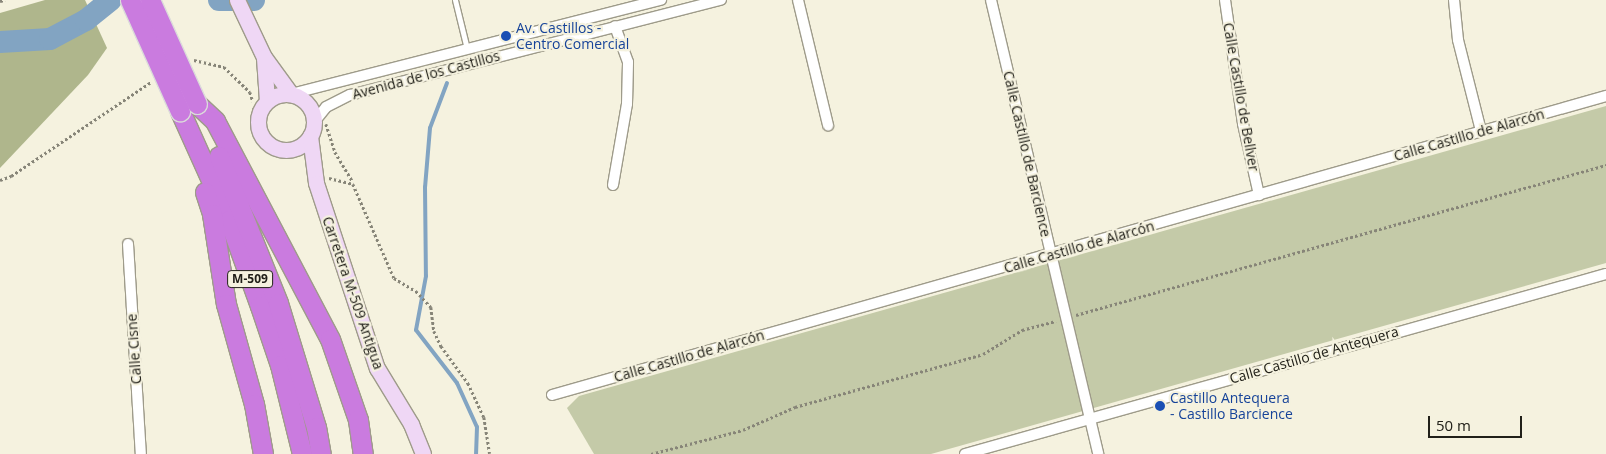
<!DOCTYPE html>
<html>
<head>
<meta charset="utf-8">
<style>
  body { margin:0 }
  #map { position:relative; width:1606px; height:454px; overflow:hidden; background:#f5f2df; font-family:"Open Sans",sans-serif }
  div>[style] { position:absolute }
  .green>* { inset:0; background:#c4caa8 }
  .forest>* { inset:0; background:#afb68c }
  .stream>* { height:4px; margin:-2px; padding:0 2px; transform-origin:2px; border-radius:2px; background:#82a4c2 }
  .river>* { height:22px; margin:-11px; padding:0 11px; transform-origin:11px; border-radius:11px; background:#82a4c2 }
  .path>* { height:2.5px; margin-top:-1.25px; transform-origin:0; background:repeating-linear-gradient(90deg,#878578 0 2.5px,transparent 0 5px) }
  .roads { filter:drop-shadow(1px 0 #9e9b8a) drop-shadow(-1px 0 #9e9b8a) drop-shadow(0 1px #9e9b8a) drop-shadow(0 -1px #9e9b8a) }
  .lane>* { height:5px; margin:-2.5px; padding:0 2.5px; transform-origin:2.5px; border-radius:2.5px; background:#fff }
  .street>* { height:10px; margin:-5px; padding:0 5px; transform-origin:5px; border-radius:5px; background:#fff }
  .secondary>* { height:15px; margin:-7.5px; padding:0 7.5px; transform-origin:7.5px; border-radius:7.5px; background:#efd7f5 }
  .secondary>.ring { margin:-7.5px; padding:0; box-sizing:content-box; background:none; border:15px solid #efd7f5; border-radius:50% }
  .highway>* { height:19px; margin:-9.5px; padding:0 9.5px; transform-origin:9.5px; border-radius:9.5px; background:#ca7bdf }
  .bridges { filter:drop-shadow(1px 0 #dbdbda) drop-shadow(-1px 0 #dbdbda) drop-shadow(0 1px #dbdbda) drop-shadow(0 -1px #dbdbda) }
  .highway-bridge>* { height:19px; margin:-9.5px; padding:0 9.5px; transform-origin:9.5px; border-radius:9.5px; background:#ca7bdf }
  .dots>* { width:14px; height:14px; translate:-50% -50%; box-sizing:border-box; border:2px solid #f5f2df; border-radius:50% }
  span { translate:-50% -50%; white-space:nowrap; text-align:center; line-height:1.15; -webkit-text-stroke:4.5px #f5f2df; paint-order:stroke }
  .shield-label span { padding:1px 4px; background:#f5f2df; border:1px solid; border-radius:4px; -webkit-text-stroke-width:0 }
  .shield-label { font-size:12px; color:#212019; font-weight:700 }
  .transit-label { font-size:14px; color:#164399 }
  .left { translate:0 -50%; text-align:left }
  .street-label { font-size:14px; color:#212019 }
  .scale { position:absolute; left:1428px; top:416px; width:94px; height:22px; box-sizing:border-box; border:2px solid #212019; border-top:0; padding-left:6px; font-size:15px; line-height:18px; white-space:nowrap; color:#212019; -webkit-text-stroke:4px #f5f2df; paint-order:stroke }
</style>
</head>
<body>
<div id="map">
  <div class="green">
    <div style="clip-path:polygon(1606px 106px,1606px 263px,931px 454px,594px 454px,567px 408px,579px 396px)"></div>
  </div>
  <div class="forest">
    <div style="clip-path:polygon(45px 0,85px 0,107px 48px,88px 75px,0 168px,0 13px)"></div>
  </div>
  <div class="stream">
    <div style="left:447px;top:83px;width:48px;rotate:110.7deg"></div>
    <div style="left:430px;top:128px;width:59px;rotate:94.8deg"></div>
    <div style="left:425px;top:187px;width:89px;rotate:89.4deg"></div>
    <div style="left:426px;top:276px;width:55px;rotate:100.5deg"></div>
    <div style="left:416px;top:330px;width:67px;rotate:52.3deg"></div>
    <div style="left:457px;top:383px;width:48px;rotate:65.6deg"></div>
    <div style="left:477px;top:427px;width:27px;rotate:92deg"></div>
  </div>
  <div class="river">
    <div style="left:219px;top:0;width:35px"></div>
    <div style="left:0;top:42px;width:50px;rotate:-3.4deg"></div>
    <div style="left:50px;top:39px;width:41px;rotate:-27.8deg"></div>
    <div style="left:86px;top:20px;width:32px;rotate:-39deg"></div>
  </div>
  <div class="path">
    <div style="left:0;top:1px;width:5px;rotate:-11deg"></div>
    <div style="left:194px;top:60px;width:31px;rotate:13deg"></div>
    <div style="left:224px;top:67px;width:36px;rotate:44deg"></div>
    <div style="left:250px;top:92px;width:10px;rotate:73deg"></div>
    <div style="left:254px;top:107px;width:22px;rotate:77deg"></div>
    <div style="left:326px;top:124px;width:29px;rotate:72deg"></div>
    <div style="left:335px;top:152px;width:35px;rotate:59deg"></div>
    <div style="left:329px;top:178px;width:25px;rotate:14deg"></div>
    <div style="left:353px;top:184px;width:103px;rotate:66.4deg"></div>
    <div style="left:394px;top:278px;width:26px;rotate:31deg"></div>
    <div style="left:416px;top:291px;width:22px;rotate:47deg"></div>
    <div style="left:431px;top:307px;width:24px;rotate:83deg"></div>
    <div style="left:434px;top:331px;width:17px;rotate:65deg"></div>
    <div style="left:441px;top:346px;width:46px;rotate:53.9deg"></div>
    <div style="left:468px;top:383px;width:38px;rotate:65deg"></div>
    <div style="left:484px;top:417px;width:37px;rotate:81deg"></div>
    <div style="left:0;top:180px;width:12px;rotate:-20deg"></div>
    <div style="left:11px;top:176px;width:169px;rotate:-33.9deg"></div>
    <div style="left:1076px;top:315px;width:551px;rotate:-15.8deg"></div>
    <div style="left:651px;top:454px;width:95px;rotate:-14.6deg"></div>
    <div style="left:743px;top:430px;width:57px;rotate:-23.9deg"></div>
    <div style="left:795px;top:407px;width:195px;rotate:-15.7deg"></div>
    <div style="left:983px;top:354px;width:46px;rotate:-31.6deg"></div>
    <div style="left:1022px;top:330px;width:35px;rotate:-15deg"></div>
  </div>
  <div class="roads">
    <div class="lane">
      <div style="left:455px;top:0;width:50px;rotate:76.2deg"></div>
    </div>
    <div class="street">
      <div style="left:798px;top:0;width:129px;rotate:76.5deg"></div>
      <div style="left:991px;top:0;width:466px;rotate:76.7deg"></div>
      <div style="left:1225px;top:0;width:125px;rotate:81.7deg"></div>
      <div style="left:1243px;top:124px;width:73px;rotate:77.3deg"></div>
      <div style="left:1454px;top:0;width:40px;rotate:84.3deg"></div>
      <div style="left:1458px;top:40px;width:94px;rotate:75.8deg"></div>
      <div style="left:291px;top:94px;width:382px;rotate:-14.3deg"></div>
      <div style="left:314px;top:122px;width:19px;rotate:-51deg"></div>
      <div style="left:326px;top:107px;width:27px;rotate:-27deg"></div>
      <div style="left:350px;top:95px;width:383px;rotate:-14.4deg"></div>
      <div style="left:613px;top:185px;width:82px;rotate:-80.2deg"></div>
      <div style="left:627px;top:104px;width:42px;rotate:-88.6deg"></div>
      <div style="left:628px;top:62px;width:38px;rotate:-110deg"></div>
      <div style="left:128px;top:244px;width:210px;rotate:86.5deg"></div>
      <div style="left:552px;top:395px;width:1096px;rotate:-15.84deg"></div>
      <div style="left:965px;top:454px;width:666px;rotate:-15.69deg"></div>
    </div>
    <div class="secondary">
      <div style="left:237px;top:0;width:63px;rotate:64.7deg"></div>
      <div style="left:264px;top:57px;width:46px;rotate:53.9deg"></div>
      <div style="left:264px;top:58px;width:43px;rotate:86deg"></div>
      <div class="ring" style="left:258px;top:94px;width:41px;height:41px"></div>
      <div style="left:310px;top:136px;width:47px;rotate:82.7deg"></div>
      <div style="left:316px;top:183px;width:195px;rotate:71.8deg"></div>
      <div style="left:377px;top:368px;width:66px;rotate:58.7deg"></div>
      <div style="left:411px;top:424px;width:32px;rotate:68deg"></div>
    </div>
    <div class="highway">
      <div style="left:197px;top:104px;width:25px;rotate:43deg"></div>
      <div style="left:215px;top:121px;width:246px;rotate:62.2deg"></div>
      <div style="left:330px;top:339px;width:86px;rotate:70.9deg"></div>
      <div style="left:358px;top:420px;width:34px;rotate:82deg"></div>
      <div style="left:180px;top:111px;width:120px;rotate:65.8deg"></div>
      <div style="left:229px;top:220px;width:91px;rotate:70.2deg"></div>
      <div style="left:260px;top:306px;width:62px;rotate:71.3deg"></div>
      <div style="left:280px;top:365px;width:92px;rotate:76.1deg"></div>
      <div style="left:219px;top:156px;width:158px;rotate:68.1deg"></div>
      <div style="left:278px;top:303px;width:130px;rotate:73deg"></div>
      <div style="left:316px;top:427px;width:27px;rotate:80deg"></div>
      <div style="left:205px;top:192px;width:23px;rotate:72deg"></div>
      <div style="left:212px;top:214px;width:91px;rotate:81.2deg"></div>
      <div style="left:226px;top:304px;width:104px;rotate:74.4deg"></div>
      <div style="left:254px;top:404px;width:51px;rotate:79.8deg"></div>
    </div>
  </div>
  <div class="bridges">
    <div class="highway-bridge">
      <div style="left:130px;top:0;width:122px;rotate:65.8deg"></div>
      <div style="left:150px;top:0;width:114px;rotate:65.7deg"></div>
    </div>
  </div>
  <div class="dots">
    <div style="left:506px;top:36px;background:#1a4fb4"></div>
    <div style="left:1160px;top:406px;background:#1a4fb4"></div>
  </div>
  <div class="shield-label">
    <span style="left:250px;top:279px">M-509</span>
  </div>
  <div class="transit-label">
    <span class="left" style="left:516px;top:36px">Av. Castillos -<br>Centro Comercial</span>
    <span class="left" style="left:1170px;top:406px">Castillo Antequera<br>- Castillo Barcience</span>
  </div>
  <div class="street-label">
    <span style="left:426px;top:75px;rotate:-15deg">Avenida de los Castillos</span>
    <span style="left:1241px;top:97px;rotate:80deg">Calle Castillo de Bellver</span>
    <span style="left:1469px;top:135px;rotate:-16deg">Calle Castillo de Alarcón</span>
    <span style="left:1027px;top:154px;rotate:77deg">Calle Castillo de Barcience</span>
    <span style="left:1079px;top:247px;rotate:-16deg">Calle Castillo de Alarcón</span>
    <span style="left:353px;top:293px;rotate:71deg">Carretera M-509 Antigua</span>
    <span style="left:134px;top:349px;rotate:-94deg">Calle Cisne</span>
    <span style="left:1314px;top:355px;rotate:-16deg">Calle Castillo de Antequera</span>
    <span style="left:689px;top:356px;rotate:-16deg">Calle Castillo de Alarcón</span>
  </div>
  <div class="scale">50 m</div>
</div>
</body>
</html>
